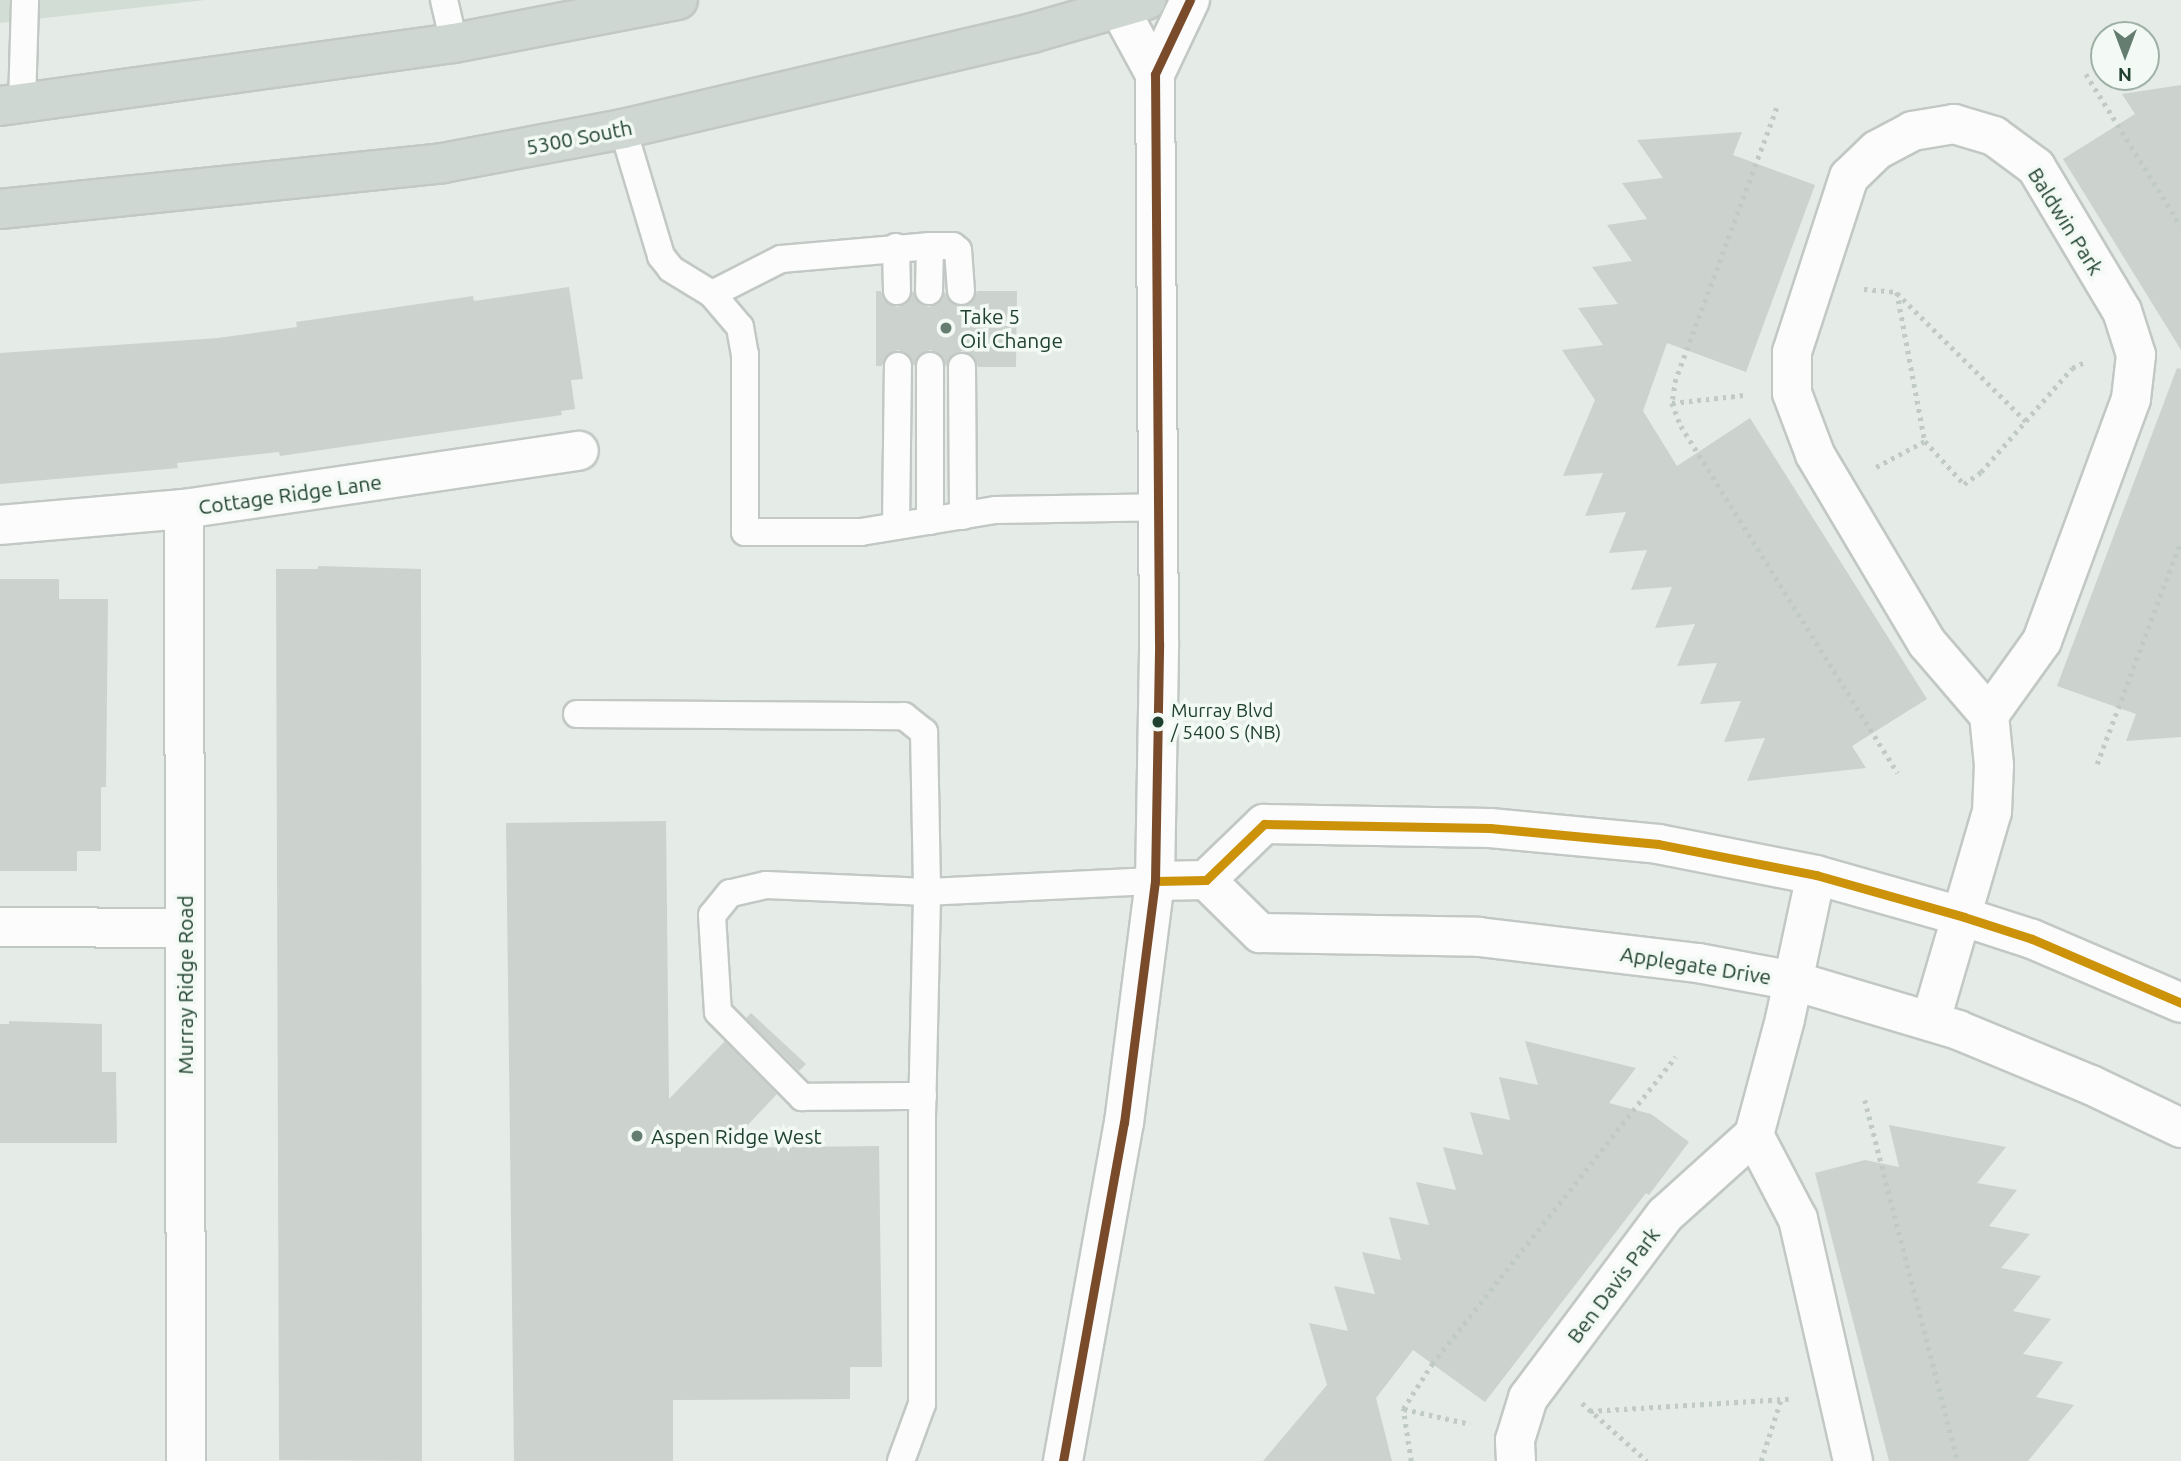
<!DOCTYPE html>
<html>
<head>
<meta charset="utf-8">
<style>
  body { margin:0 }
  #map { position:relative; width:2181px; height:1461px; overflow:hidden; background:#e5ebe7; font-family:Ubuntu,sans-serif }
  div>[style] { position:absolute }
  .built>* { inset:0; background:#d2ddd6 }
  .building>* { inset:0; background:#ccd2ce }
  .path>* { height:4.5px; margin-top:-2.25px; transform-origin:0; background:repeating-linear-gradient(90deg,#c1cbc5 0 3.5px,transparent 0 8.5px) }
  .roads { filter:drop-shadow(2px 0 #c2c8c4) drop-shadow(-2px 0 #c2c8c4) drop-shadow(0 2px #c2c8c4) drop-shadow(0 -2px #c2c8c4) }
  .service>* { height:26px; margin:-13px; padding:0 13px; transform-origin:13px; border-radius:13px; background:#fbfcfb }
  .minor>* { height:38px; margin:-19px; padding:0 19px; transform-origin:19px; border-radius:19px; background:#fbfcfb }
  .secondary>* { height:38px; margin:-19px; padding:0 19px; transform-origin:19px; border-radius:19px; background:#fbfcfb }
  .primary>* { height:38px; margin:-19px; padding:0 19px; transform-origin:19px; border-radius:19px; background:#ced7d2 }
  .bus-1>* { height:9px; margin:-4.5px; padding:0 4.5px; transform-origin:4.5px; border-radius:4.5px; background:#cc920a }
  .bus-2>* { height:9px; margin:-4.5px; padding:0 4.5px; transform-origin:4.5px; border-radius:4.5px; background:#7a4b2a }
  .dots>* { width:19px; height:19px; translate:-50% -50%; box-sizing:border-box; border:4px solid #f3faf5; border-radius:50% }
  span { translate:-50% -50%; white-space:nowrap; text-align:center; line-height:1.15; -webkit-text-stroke:7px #f3faf5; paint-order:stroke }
  .bus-label { font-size:19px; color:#204130 }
  .left { translate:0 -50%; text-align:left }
  .street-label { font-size:21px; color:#204130 }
  .poi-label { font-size:21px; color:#204130 }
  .north { position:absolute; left:2090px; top:21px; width:70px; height:70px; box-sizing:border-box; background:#f3faf5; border:2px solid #9fb0a6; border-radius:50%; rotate:180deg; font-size:19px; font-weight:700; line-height:28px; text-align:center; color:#204130 }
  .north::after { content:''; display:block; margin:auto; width:24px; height:32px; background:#657c70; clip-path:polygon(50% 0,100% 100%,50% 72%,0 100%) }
</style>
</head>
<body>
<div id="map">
  <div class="built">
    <div style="clip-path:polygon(0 0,205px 0,0 23px)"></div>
  </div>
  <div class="building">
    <div style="clip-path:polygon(2181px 85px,2181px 350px,2063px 159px,2135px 114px,2122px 94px)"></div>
    <div style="clip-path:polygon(1742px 132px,1733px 155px,1815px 185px,1746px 372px,1667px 343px,1643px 411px,1677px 466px,1750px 418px,1927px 699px,1852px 746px,1866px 768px,1747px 781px,1765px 738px,1724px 742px,1741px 701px,1700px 704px,1717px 663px,1677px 666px,1695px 624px,1655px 628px,1672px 587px,1631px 590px,1647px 550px,1609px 553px,1626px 512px,1585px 516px,1603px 473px,1563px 476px,1595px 400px,1562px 350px,1603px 345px,1578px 308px,1618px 304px,1592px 267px,1632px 261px,1607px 225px,1647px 219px,1622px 183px,1663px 178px,1637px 140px)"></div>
    <div style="clip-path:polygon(569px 287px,583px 379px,571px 380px,575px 409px,561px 411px,562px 415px,280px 456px,279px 452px,177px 463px,178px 468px,0 484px,0 353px,218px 338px,297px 327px,296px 322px,473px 296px,474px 301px)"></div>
    <div style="clip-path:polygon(876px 291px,881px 291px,884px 300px,897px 307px,906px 304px,913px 291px,920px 304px,929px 307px,942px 300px,945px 291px,948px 300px,961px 307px,970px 304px,977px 291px,1017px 291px,1016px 367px,978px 367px,975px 358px,963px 351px,953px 354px,946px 367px,943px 358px,931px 350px,922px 353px,914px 366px,907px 353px,898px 350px,885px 357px,882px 366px,876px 366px)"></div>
    <div style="clip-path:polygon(2177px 368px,2181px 369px,2181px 737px,2126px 741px,2136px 714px,2057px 686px)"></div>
    <div style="clip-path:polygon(318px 566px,421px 569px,422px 1461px,279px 1460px,276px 569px,318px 569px)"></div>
    <div style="clip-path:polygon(0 579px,59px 579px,59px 599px,108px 599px,106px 787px,101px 787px,101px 851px,77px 851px,77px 871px,0 871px)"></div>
    <div style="clip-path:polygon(666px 821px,669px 1099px,725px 1041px,777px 1094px,726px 1148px,879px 1146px,882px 1367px,850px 1367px,850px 1399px,673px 1400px,673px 1461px,514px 1461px,506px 823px)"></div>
    <div style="clip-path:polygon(751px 1013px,806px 1064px,799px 1071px,746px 1018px)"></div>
    <div style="clip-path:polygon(9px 1021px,102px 1024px,102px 1072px,116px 1072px,117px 1143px,0 1143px,0 1024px,9px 1024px)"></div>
    <div style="clip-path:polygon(1525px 1041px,1636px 1068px,1609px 1103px,1651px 1114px,1689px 1142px,1649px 1195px,1646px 1193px,1485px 1402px,1413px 1350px,1376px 1398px,1392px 1461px,1263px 1461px,1327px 1385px,1309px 1323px,1348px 1331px,1334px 1286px,1375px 1294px,1362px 1252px,1401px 1260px,1389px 1217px,1429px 1225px,1416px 1182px,1456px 1190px,1443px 1147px,1483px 1155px,1470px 1112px,1510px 1120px,1499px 1077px,1538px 1085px)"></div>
    <div style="clip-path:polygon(1889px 1125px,2006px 1147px,1977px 1183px,2017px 1190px,1989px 1226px,2030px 1234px,2001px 1268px,2041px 1276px,2013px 1311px,2051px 1319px,2023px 1354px,2063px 1362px,2036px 1397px,2074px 1405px,2028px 1461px,1889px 1461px,1815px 1173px,1865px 1160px,1899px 1167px)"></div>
  </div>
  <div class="path">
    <div style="left:2086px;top:74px;width:179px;rotate:58deg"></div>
    <div style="left:1777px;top:108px;width:289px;rotate:110.4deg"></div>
    <div style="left:1676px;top:379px;width:24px;rotate:99deg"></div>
    <div style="left:1672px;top:403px;width:25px;rotate:69deg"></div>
    <div style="left:1681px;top:426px;width:409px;rotate:58deg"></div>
    <div style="left:1864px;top:289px;width:33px;rotate:5deg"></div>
    <div style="left:1897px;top:292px;width:152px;rotate:79.4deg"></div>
    <div style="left:1897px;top:293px;width:182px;rotate:44.8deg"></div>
    <div style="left:1672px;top:403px;width:73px;rotate:-6.3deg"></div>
    <div style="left:1876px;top:467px;width:55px;rotate:-28deg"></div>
    <div style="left:1925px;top:441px;width:58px;rotate:47.8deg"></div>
    <div style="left:1964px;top:484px;width:21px;rotate:-35deg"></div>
    <div style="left:1981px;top:472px;width:138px;rotate:-48.8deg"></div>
    <div style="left:2072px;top:368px;width:17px;rotate:-25deg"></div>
    <div style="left:2097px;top:764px;width:238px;rotate:-69.4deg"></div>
    <div style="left:1865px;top:1100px;width:373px;rotate:75.6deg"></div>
    <div style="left:1582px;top:1403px;width:87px;rotate:41.7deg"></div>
    <div style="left:1404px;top:1409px;width:68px;rotate:12.8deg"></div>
    <div style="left:1590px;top:1411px;width:199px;rotate:-3.5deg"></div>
    <div style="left:1411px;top:1461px;width:53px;rotate:-98.7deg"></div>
    <div style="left:1403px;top:1409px;width:54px;rotate:-57.2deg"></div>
    <div style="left:1432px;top:1364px;width:392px;rotate:-51.6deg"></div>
    <div style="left:1761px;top:1461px;width:65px;rotate:-72.1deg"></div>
  </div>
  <div class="roads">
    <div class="service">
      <div style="left:444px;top:0;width:44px;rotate:76.9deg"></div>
      <div style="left:22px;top:104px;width:104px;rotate:-88.3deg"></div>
      <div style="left:623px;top:129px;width:133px;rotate:73.3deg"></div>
      <div style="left:661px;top:256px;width:16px;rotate:52deg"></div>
      <div style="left:671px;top:269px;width:48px;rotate:31.4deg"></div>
      <div style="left:712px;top:294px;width:43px;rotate:49.7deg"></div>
      <div style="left:740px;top:327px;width:27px;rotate:80deg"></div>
      <div style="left:745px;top:354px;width:178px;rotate:90deg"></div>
      <div style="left:745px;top:532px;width:116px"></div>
      <div style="left:861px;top:532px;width:136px;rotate:-9.3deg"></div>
      <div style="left:995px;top:510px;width:164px;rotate:-1deg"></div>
      <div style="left:896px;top:247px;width:44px;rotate:88.7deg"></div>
      <div style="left:929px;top:291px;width:45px;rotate:-88.7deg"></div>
      <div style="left:712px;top:294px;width:77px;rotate:-26.9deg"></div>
      <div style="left:781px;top:259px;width:150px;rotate:-5deg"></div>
      <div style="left:930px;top:246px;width:23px"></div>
      <div style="left:953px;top:246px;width:6px;rotate:39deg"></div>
      <div style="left:958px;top:250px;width:41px;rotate:85.8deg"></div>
      <div style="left:962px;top:367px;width:149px;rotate:89.6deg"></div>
      <div style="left:930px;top:521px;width:155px;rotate:-90deg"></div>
      <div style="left:896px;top:526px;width:160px;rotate:-89.3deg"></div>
      <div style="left:577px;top:714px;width:327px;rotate:0.4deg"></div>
      <div style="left:904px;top:716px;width:26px;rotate:39deg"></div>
      <div style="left:924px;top:732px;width:160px;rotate:88.9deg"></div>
      <div style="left:927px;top:892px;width:161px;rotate:-177.5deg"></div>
      <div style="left:766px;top:885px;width:37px;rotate:167deg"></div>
      <div style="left:730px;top:893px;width:28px;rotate:129deg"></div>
      <div style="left:712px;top:915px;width:97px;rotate:86.5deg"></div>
      <div style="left:718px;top:1012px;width:120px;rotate:45.3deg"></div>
      <div style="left:802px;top:1097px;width:121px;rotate:-0.5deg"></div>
      <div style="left:901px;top:1461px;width:61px;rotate:-69.8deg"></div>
      <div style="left:922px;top:1404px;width:287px;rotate:-90deg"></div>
      <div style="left:922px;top:1117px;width:225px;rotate:-88.7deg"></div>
      <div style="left:927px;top:892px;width:228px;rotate:-2.8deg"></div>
    </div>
    <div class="minor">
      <div style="left:1954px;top:124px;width:42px;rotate:16.7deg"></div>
      <div style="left:1994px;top:136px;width:52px;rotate:36.4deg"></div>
      <div style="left:2036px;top:167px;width:168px;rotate:59.2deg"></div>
      <div style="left:2122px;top:311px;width:46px;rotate:72.3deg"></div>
      <div style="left:2136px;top:355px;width:44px;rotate:96.5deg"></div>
      <div style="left:2131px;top:399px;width:258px;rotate:110.2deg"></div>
      <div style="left:2042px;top:641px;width:91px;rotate:125.6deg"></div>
      <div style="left:1989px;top:715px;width:95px;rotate:-130.7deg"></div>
      <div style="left:1927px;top:643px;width:220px;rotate:-120.7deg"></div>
      <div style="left:1815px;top:454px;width:65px;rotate:-110.7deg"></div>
      <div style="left:1792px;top:393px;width:41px;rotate:-90deg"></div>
      <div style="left:1792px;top:352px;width:184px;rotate:-72deg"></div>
      <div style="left:1849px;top:177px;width:39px;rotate:-44deg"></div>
      <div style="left:1877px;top:150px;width:40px;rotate:-28deg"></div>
      <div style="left:1912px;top:131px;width:43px;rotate:-9.5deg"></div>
      <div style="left:184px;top:509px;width:952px;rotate:89.88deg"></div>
      <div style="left:0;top:525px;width:185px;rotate:-5deg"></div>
      <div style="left:184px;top:509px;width:399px;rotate:-8.4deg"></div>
      <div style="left:1206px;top:880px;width:76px;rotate:44.5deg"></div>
      <div style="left:1260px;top:933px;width:219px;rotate:1deg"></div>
      <div style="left:1479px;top:937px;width:221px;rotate:6.8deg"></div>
      <div style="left:1698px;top:963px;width:98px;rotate:10.6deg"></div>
      <div style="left:1794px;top:981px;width:171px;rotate:16.6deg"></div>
      <div style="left:1958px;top:1030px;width:144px;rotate:22.5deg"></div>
      <div style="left:2091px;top:1085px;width:100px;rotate:25.5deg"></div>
      <div style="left:1155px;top:881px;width:51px;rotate:-1.1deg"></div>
      <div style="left:1206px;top:880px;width:81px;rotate:-44deg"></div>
      <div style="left:1264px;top:824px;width:226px;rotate:1deg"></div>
      <div style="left:1490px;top:828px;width:169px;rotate:5.4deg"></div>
      <div style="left:1658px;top:844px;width:161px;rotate:11.1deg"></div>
      <div style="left:1816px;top:875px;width:154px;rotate:15.8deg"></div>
      <div style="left:1964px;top:917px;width:71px;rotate:17.9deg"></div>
      <div style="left:2032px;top:939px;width:162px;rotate:23.2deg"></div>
      <div style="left:0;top:927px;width:185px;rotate:0.3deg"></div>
      <div style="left:1931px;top:1020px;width:217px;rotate:-73.7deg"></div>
      <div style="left:1992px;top:812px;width:47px;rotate:-87.6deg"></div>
      <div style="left:1994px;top:765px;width:50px;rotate:-95.7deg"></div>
      <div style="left:1754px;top:1135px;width:120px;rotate:-75deg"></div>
      <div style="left:1785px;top:1019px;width:147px;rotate:-77.9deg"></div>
      <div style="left:1516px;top:1461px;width:21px;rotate:-93deg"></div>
      <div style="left:1515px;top:1440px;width:44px;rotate:-72.8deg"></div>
      <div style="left:1528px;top:1398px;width:229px;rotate:-53.2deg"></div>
      <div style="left:1665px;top:1215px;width:120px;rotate:-42deg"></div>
      <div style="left:1754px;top:1135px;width:95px;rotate:62.4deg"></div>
      <div style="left:1798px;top:1219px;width:248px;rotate:77.2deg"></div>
    </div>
    <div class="secondary">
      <div style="left:1119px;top:0;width:8px;rotate:90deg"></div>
      <div style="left:1119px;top:8px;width:75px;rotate:61.4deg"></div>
      <div style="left:1063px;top:1461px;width:343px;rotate:-79.8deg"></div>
      <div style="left:1124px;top:1123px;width:244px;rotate:-82.7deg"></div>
      <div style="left:1155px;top:881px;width:238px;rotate:-89deg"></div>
      <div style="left:1159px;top:643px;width:569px;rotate:-90.4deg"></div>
      <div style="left:1155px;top:74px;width:82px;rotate:-64.7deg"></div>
    </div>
    <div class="primary">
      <div style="left:0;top:106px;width:458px;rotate:-7.9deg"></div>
      <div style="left:454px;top:43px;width:228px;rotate:-10.9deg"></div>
      <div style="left:0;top:209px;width:445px;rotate:-5.9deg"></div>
      <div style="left:443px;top:163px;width:183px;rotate:-10.7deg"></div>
      <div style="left:623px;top:129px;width:420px;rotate:-13.2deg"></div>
      <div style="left:1032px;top:33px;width:119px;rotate:-16.1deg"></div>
    </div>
  </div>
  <div class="bus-1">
    <div style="left:1155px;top:881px;width:51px;rotate:-1.1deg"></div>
    <div style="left:1206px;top:880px;width:81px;rotate:-44deg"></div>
    <div style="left:1264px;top:824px;width:226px;rotate:1deg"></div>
    <div style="left:1490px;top:828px;width:169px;rotate:5.4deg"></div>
    <div style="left:1658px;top:844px;width:161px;rotate:11.1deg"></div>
    <div style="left:1816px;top:875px;width:154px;rotate:15.8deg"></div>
    <div style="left:1964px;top:917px;width:71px;rotate:17.9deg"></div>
    <div style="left:2032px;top:939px;width:162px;rotate:23.2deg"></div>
  </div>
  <div class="bus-2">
    <div style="left:1063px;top:1461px;width:343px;rotate:-79.8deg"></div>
    <div style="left:1124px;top:1123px;width:244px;rotate:-82.7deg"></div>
    <div style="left:1155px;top:881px;width:238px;rotate:-89deg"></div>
    <div style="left:1159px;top:643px;width:569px;rotate:-90.4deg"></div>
    <div style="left:1155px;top:74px;width:82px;rotate:-64.7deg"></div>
  </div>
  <div class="dots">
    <div style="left:946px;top:328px;background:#657c70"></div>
    <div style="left:1158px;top:722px;background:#204130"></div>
    <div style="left:637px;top:1136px;background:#657c70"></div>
  </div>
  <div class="bus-label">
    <span class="left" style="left:1171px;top:722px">Murray Blvd<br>/ 5400 S (NB)</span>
  </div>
  <div class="street-label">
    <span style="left:579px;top:137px;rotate:-11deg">5300 South</span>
    <span style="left:2066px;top:221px;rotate:58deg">Baldwin Park</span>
    <span style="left:290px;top:494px;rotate:-8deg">Cottage Ridge Lane</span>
    <span style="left:1696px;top:965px;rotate:9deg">Applegate Drive</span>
    <span style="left:185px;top:985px;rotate:-90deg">Murray Ridge Road</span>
    <span style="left:1613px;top:1285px;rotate:-53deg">Ben Davis Park</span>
  </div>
  <div class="poi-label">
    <span class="left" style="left:960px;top:328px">Take 5<br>Oil Change</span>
    <span class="left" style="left:651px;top:1136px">Aspen Ridge West</span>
  </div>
  <div class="north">N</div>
</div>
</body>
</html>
